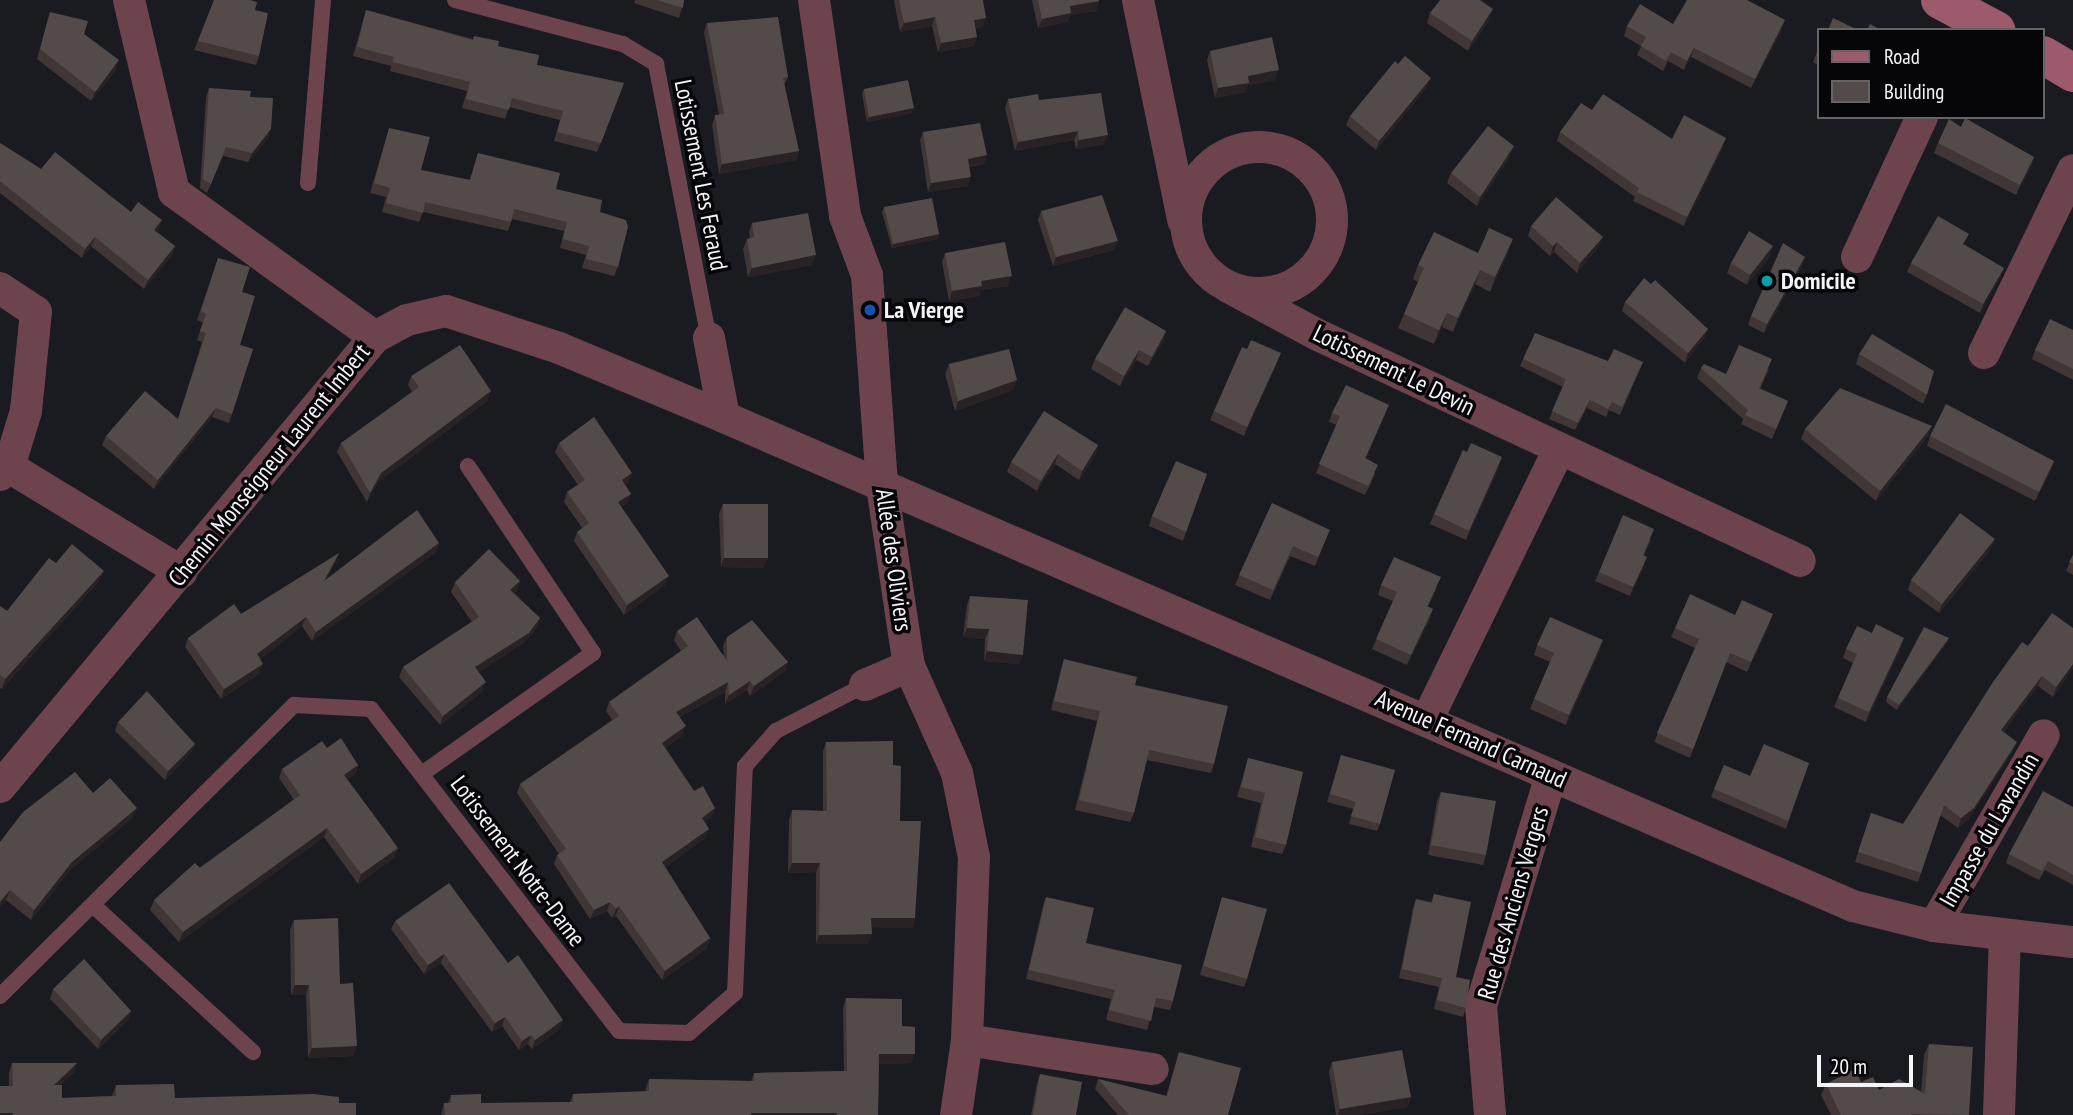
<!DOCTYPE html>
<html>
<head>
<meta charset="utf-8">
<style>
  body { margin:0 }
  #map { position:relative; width:2073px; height:1115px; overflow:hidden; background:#1a1a21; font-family:"PT Sans Narrow",sans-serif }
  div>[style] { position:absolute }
  .lane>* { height:16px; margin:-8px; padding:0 8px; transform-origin:8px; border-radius:8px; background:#6d444e }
  .street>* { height:32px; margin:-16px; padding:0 16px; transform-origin:16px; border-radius:16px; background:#6d444e }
  .street>.ring { margin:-16px; padding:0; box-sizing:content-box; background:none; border:32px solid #6d444e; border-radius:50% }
  .secondary>* { height:38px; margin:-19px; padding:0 19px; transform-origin:19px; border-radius:19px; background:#9c5a6c }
  .wall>* { inset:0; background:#3f3635 }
  .shaded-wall>* { inset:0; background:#282224 }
  .building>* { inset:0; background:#524b4a }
  .dots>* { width:19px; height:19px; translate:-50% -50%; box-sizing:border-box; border:4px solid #060508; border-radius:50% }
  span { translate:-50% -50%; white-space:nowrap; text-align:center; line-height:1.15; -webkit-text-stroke:7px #060508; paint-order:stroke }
  .street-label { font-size:24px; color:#f4f4f9 }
  .poi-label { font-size:24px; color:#f4f4f9; font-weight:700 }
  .left { translate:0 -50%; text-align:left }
  .legend { position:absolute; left:1817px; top:28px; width:228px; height:91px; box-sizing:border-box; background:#060508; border:2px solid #656568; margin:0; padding:9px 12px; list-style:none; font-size:21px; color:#f4f4f9 }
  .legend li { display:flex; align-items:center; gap:14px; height:35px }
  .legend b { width:35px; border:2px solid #656568 }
  .scale { position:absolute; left:1817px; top:1055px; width:96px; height:32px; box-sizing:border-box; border:4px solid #f4f4f9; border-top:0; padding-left:9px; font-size:21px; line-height:24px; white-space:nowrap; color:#f4f4f9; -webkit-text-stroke:5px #060508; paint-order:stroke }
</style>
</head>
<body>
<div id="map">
  <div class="lane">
    <div style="left:455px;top:0;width:174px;rotate:14.7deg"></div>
    <div style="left:623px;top:44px;width:39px;rotate:31deg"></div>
    <div style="left:656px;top:64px;width:279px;rotate:79.1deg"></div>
    <div style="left:308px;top:183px;width:184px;rotate:-85.3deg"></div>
    <div style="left:423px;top:773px;width:208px;rotate:-35.2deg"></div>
    <div style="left:593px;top:653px;width:225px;rotate:-123.8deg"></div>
    <div style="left:94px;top:906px;width:216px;rotate:42.6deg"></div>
    <div style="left:0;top:996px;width:414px;rotate:-44.7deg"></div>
    <div style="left:294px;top:705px;width:77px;rotate:3deg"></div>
    <div style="left:371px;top:709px;width:406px;rotate:52.4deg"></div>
    <div style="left:619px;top:1031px;width:70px;rotate:1.6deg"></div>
    <div style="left:689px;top:1033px;width:61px;rotate:-41deg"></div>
    <div style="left:735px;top:993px;width:227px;rotate:-87.5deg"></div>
    <div style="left:745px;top:766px;width:47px;rotate:-48.5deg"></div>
    <div style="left:776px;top:731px;width:100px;rotate:-27.3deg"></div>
  </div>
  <div class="street">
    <div style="left:129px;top:0;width:197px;rotate:76.8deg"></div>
    <div style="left:174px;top:192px;width:248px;rotate:35.8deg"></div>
    <div style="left:814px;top:0;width:218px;rotate:81.8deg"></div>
    <div style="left:845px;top:216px;width:63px;rotate:69.6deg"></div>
    <div style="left:867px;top:275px;width:212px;rotate:85.9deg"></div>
    <div style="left:882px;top:486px;width:182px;rotate:81.5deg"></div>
    <div style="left:909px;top:666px;width:117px;rotate:65.8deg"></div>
    <div style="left:957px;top:773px;width:86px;rotate:78.6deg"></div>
    <div style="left:974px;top:857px;width:183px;rotate:92.2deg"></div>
    <div style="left:967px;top:1040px;width:76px;rotate:98.3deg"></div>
    <div style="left:1138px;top:0;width:225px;rotate:78.4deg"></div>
    <div class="ring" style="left:1186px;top:147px;width:114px;height:114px"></div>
    <div style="left:1857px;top:257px;width:154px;rotate:-65.1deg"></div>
    <div style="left:0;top:288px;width:43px;rotate:33.7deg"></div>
    <div style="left:36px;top:312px;width:100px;rotate:95.8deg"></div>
    <div style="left:26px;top:411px;width:59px;rotate:106.9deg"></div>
    <div style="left:1230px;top:288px;width:100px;rotate:28.1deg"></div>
    <div style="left:1318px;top:335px;width:532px;rotate:25.12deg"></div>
    <div style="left:709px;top:338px;width:80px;rotate:79.2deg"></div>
    <div style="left:1984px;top:353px;width:203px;rotate:-64.1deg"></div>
    <div style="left:0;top:475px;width:12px;rotate:-42deg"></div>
    <div style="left:9px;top:467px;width:202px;rotate:31.3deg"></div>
    <div style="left:865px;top:685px;width:48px;rotate:-23.4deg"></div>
    <div style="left:1427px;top:720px;width:301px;rotate:-64deg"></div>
    <div style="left:0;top:787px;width:586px;rotate:-50.19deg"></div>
    <div style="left:375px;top:337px;width:36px;rotate:-28deg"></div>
    <div style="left:407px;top:320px;width:40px;rotate:-13deg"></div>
    <div style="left:446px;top:311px;width:119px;rotate:18.1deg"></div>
    <div style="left:559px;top:348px;width:179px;rotate:22.7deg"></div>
    <div style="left:724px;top:417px;width:1230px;rotate:23.42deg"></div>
    <div style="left:1853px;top:906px;width:83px;rotate:13.9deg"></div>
    <div style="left:1934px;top:926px;width:140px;rotate:6.6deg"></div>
    <div style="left:1934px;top:926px;width:220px;rotate:-60.1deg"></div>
    <div style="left:967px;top:1040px;width:188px;rotate:8.9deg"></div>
    <div style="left:1490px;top:1115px;width:109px;rotate:-94.7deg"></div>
    <div style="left:1481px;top:1006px;width:241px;rotate:-73.1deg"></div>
    <div style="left:1999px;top:1115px;width:179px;rotate:-88.1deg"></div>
  </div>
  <div class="secondary">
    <div style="left:1940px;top:0;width:64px;rotate:28.2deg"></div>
    <div style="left:2043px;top:55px;width:35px;rotate:31deg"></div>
  </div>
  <div class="wall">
    <div style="clip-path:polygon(214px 0,255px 10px,259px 56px,256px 65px,194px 50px)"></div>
    <div style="clip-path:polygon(635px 0,684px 0,679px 18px,634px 3px)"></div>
    <div style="clip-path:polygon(894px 0,983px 0,983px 27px,976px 28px,974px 46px,938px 52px,932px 26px,900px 32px)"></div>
    <div style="clip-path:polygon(1032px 0,1099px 0,1096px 11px,1070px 15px,1067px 22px,1038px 28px)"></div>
    <div style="clip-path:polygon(366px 10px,498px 46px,537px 65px,624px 83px,597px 152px,554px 141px,560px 120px,509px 107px,505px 119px,462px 108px,467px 91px,390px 71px,391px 66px,353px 56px)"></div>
    <div style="clip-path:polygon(50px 12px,84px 34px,116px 70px,91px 101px,37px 59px)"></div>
    <div style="clip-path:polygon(1430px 13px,1490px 19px,1468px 51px,1427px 23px)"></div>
    <div style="clip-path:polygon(707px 23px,788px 77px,784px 86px,799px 151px,796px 160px,719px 174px,712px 125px,715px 115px,719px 115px,704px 32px)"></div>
    <div style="clip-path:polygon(1673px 24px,1782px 30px,1751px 88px,1691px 57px,1684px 70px,1668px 61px,1663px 71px,1637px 55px,1641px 46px,1624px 36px,1627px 26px)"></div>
    <div style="clip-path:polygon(1819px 47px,1819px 66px,1813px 62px)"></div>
    <div style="clip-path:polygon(1210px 51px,1275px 80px,1248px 85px,1245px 92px,1215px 98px,1207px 60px)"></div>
    <div style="clip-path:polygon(1427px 87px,1376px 150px,1346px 125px,1350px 116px)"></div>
    <div style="clip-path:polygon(209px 88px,250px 97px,268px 138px,248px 162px,223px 156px,207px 193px,200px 188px,206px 97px)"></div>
    <div style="clip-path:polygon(864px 89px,912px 113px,867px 122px,862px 94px)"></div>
    <div style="clip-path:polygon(1008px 99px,1039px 100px,1104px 144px,1076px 149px,1074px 140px,1015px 151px,1005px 108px)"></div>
    <div style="clip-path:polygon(1592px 110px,1672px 139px,1723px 147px,1684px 226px,1633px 201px,1635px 197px,1557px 141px,1560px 132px)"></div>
    <div style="clip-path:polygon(389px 128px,421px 170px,470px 180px,478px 153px,556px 189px,600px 212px,618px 267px,614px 276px,582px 268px,586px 255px,560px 248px,564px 231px,512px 219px,508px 231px,423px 212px,419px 222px,382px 212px,386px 197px,370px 193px)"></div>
    <div style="clip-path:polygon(923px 132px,984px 164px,969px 167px,968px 186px,928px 192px,920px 140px)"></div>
    <div style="clip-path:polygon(0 143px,41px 169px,131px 212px,159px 229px,157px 232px,175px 246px,172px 255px,144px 289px,91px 246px,82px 258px,0 193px)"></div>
    <div style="clip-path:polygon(1938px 143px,2034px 157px,2031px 166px,2016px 195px,1934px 153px)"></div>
    <div style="clip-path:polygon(1510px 156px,1477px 206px,1447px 183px,1451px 173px)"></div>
    <div style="clip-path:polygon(884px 207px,939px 234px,937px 239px,892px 248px,882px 212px)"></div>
    <div style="clip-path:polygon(1041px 211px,1114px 250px,1053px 266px,1038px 220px)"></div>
    <div style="clip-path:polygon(752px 223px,812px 265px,748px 277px,743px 249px,747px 239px,750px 239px,749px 232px)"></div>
    <div style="clip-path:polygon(1531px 226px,1599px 246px,1577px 273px,1554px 252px,1550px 256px,1528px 236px)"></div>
    <div style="clip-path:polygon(1965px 245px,2004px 268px,2000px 277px,1980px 313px,1907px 272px,1911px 263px)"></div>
    <div style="clip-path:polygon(945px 253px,1008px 286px,980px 290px,979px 296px,949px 301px,942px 262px)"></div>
    <div style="clip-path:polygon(1478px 253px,1508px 253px,1490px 292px,1475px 284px,1453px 332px,1442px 327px,1434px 344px,1398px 328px,1418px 282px,1413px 279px,1418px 265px)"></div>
    <div style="clip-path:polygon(1770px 256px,1747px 285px,1727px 273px,1731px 263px)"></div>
    <div style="clip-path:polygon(218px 258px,242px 292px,240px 345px,253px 349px,229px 423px,212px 417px,154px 489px,102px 445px,106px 436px,178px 419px,202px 342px,197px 340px,203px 323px,197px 320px)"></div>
    <div style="clip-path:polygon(1802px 266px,1764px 333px,1748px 325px,1751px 316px)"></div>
    <div style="clip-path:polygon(1625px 302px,1708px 329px,1704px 338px,1685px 363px,1622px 311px)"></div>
    <div style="clip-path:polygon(2073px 330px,2073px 380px,2032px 359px,2035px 350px)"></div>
    <div style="clip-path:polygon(1166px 331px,1163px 341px,1148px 366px,1136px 360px,1120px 386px,1091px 369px,1095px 359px)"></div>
    <div style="clip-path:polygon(1859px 354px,1927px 395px,1923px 404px,1856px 364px)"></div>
    <div style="clip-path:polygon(1523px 359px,1608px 361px,1643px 362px,1620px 415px,1609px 410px,1606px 417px,1587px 408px,1575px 430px,1549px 419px,1563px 387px,1520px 366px)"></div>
    <div style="clip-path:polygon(1277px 363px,1244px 436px,1210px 420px,1214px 411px)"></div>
    <div style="clip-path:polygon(949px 364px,1013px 390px,955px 411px,945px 374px)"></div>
    <div style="clip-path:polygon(1701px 368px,1726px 374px,1769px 369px,1760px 389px,1788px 401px,1772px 439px,1741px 424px,1743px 419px,1697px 378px)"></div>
    <div style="clip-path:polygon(411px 376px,488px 400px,378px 482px,367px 502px,337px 452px,341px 443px,412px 392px,408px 385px)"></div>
    <div style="clip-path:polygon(1332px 413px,1385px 414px,1366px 458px,1375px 474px,1365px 495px,1316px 473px,1337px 425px,1329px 422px)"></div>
    <div style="clip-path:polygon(1932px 426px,1928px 436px,1876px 501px,1801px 439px,1805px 429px)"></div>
    <div style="clip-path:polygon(1930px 436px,2054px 461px,2051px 470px,2035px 501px,1927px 446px)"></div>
    <div style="clip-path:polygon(559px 443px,629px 482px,625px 485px,631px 494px,627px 503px,621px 507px,665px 585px,624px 615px,574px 541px,577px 532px,582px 528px,564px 502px,567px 492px,578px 485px,555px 452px)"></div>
    <div style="clip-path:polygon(1098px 445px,1095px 455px,1079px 480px,1055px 464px,1037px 491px,1007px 472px,1011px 462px)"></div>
    <div style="clip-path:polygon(1499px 467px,1466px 540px,1430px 524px,1434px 514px)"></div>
    <div style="clip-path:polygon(1207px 474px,1183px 541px,1149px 526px,1152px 516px)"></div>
    <div style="clip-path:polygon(1272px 503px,1326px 539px,1315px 566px,1290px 556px,1270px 600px,1235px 585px)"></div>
    <div style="clip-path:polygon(723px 504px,764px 568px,721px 567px,719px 514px)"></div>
    <div style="clip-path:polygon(1651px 539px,1644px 555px,1644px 567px,1630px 596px,1595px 581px,1599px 572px)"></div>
    <div style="clip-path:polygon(439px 543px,436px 552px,312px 641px,302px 626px,260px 659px,260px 673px,221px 699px,185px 647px,188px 638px,241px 614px,339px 553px,327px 579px)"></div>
    <div style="clip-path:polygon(1991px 549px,1939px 613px,1908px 590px,1911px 580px)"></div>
    <div style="clip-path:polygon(2073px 555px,2073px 575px,2066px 571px)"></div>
    <div style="clip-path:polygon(56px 563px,100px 580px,2px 689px,0 688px,0 606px,7px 611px)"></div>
    <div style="clip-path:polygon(520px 581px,517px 590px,514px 593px,540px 618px,537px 627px,525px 642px,478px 672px,482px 692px,440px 725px,399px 677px,403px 667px,472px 622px,451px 592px,455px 582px)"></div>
    <div style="clip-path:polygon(1381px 585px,1437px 587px,1428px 607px,1430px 619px,1407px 665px,1372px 649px,1393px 601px,1378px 595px)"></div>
    <div style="clip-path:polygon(970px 596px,1019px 664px,984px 661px,985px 639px,963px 637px,967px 605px)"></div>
    <div style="clip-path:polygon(1735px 615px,1770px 624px,1747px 672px,1726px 662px,1690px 758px,1654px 742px,1695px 648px,1671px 637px,1675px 628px)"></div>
    <div style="clip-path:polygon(2073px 628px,2073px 668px,2053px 697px,2038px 686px,2003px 732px,2013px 751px,1970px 817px,1958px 828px,1940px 815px,1918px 882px,1855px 862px,1871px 813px,1903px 824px,2028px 646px)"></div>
    <div style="clip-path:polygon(677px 631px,724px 655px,723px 646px,727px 637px,788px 662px,785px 671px,750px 696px,747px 690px,725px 704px,725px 692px,680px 717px,682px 736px,665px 748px,712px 817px,705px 822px,709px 829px,705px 838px,665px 867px,710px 938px,707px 948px,662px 980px,616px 916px,612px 918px,607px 911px,590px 919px,554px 864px,557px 855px,559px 854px,517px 793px,520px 784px,612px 720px,606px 711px,609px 702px,681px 651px,674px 640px)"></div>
    <div style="clip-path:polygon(1872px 633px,1901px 647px,1866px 722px,1834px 707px,1853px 663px,1843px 658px,1846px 649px)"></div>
    <div style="clip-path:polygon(1949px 638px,1947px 643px,1897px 710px,1886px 702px,1887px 697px)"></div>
    <div style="clip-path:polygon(1537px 645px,1600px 650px,1566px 725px,1530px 709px,1550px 662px,1534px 655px)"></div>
    <div style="clip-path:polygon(1064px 659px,1135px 685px,1214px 764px,1211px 773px,1147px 760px,1134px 813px,1130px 822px,1075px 810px,1097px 721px,1051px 710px,1061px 669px)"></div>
    <div style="clip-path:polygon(118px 722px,191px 753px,165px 780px,115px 731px)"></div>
    <div style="clip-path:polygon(826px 742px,893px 765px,900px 821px,915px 918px,912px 928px,872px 927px,868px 944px,816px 944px,816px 872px,788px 873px,789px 820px,792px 810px,823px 811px,823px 751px)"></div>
    <div style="clip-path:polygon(327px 748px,358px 765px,355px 774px,347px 779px,398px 848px,394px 858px,358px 884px,324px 837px,179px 942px,150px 910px,154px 900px,294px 800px,279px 778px,282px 769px)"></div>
    <div style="clip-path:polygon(1341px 755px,1380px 824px,1377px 831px,1349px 824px,1353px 809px,1327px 802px)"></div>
    <div style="clip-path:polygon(1248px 758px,1303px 772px,1286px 845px,1282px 854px,1251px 847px,1261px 803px,1237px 797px)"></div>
    <div style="clip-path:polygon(1809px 763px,1786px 829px,1711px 797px,1724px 765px,1750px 776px)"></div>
    <div style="clip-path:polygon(1441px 792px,1486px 855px,1483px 865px,1428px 855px,1437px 801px)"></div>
    <div style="clip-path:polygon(93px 793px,133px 817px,69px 871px,31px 920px,6px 900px,0 842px)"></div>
    <div style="clip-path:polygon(2073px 807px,2073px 885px,2045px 870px,2039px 880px,2006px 863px,2009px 854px)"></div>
    <div style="clip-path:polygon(1434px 894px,1456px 977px,1466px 1008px,1463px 1017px,1434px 1009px,1439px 987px,1399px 978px,1413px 908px,1416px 899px,1431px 902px)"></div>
    <div style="clip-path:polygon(1046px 897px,1086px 943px,1173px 1001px,1170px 1010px,1154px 1007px,1147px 1030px,1106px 1020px,1111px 999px,1026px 979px,1043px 906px)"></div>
    <div style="clip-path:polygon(1222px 897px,1247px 979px,1244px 987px,1200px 975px)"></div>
    <div style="clip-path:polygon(294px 920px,340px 984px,353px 1056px,308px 1058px,306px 994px,291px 995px,290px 930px)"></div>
    <div style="clip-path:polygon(395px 921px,508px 963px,560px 1029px,532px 1049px,528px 1044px,519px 1050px,502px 1026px,492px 1032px,441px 963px,424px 974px,391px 929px)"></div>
    <div style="clip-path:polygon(53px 989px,131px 1011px,128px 1020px,98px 1049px,50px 999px)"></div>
    <div style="clip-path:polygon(846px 998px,902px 1026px,911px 1063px,879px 1064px,878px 1115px,441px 1115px,444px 1103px,448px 1103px,451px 1095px,481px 1103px,570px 1102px,573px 1094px,646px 1092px,646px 1088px,649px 1079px,751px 1081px,754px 1073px,844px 1071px,843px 1008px)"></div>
    <div style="clip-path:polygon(1929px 1044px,1969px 1115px,1831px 1115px,1821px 1095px,1826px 1084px,1861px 1082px,1879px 1090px,1921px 1092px,1924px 1055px)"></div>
    <div style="clip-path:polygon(1179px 1052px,1228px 1115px,1118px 1115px,1095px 1089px,1098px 1079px,1166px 1096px)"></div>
    <div style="clip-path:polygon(1332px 1062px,1411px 1097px,1407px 1107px,1359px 1115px,1336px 1115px,1329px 1072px)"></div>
    <div style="clip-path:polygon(12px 1063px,77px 1063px,74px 1072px,60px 1085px,62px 1098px,112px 1096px,116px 1085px,175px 1098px,339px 1103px,356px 1115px,0 1115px,9px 1086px,9px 1072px)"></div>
    <div style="clip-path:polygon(1040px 1074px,1076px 1115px,1031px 1115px,1037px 1083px)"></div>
  </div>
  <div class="shaded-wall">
    <div style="clip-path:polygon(1099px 1px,1096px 11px,1070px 15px,1067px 22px,1038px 28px,1042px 19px,1070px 6px)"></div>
    <div style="clip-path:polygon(1493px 9px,1490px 19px,1468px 51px,1472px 41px)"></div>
    <div style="clip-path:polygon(935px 17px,932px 26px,900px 32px,904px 23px)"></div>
    <div style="clip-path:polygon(986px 18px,983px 27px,971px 29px,974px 20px)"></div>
    <div style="clip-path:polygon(1785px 20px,1782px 30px,1751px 88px,1755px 79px)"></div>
    <div style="clip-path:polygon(977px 37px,974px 46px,938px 52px,941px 43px)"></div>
    <div style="clip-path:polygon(1694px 48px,1691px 57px,1684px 70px,1687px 61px)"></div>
    <div style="clip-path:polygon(119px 60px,116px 70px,91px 101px,95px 92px)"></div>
    <div style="clip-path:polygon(1279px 70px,1275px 80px,1248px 85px,1245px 92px,1215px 98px,1218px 88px,1248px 76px)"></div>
    <div style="clip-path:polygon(1431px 78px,1427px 87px,1376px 150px,1379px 141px)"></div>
    <div style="clip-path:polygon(914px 108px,912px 113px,867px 122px,869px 117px)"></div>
    <div style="clip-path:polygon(271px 129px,268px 138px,248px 162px,252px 153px)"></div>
    <div style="clip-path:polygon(1078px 131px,1074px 140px,1015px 151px,1018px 142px)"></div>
    <div style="clip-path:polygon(1108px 135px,1104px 144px,1076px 149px,1079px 140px)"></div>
    <div style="clip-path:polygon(1726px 138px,1723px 147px,1684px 226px,1687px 217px)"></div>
    <div style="clip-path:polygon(1514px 146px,1510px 156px,1477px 206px,1480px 197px)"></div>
    <div style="clip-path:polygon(799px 151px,796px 160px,719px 174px,722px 164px)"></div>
    <div style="clip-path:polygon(987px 155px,984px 164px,965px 167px,968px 159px)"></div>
    <div style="clip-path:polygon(2034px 157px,2031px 166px,2016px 195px,2020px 185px)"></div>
    <div style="clip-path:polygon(971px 177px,968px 186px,928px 192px,931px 183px)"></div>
    <div style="clip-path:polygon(162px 220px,159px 229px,151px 239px,154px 230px)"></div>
    <div style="clip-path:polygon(939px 234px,937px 239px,892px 248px,893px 244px)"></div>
    <div style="clip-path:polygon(95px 237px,91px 246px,82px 258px,85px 249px)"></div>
    <div style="clip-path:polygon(1603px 237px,1599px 246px,1577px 273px,1580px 263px)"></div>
    <div style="clip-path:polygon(1513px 239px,1508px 253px,1490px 292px,1495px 277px)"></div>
    <div style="clip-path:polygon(1118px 241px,1114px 250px,1053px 266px,1056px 257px)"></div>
    <div style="clip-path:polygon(1557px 242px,1554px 252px,1550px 256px,1553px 246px)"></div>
    <div style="clip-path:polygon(175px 246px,172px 255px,144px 289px,148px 280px)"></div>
    <div style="clip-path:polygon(1773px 246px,1770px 256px,1747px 285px,1750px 275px)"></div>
    <div style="clip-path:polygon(816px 255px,812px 265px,748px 277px,752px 268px)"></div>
    <div style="clip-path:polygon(1805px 257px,1802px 266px,1764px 333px,1767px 324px)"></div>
    <div style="clip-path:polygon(2004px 268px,2000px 277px,1980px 313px,1983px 304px)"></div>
    <div style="clip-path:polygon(1480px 270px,1475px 284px,1453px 332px,1458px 318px)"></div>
    <div style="clip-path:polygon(1012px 276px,1008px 286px,980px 290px,979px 296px,949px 301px,952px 291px,981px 281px)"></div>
    <div style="clip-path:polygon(1447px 313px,1442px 327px,1434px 344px,1439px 330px)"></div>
    <div style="clip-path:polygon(1708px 329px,1704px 338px,1685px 363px,1688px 353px)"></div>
    <div style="clip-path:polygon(1166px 331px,1163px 341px,1148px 366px,1152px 357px)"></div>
    <div style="clip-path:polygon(1139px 350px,1136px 360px,1120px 386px,1124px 376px)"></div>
    <div style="clip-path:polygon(1281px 353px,1277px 363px,1244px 436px,1247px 427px)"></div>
    <div style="clip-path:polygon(1017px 380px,1013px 390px,955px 411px,958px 401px)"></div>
    <div style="clip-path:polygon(491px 391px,488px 400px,378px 482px,367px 502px,370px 493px,381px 473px)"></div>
    <div style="clip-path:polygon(1590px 400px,1587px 408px,1575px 430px,1578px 423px)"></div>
    <div style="clip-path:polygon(216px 408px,212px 417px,154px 489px,158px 480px)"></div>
    <div style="clip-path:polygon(1932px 426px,1928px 436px,1876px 501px,1880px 491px)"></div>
    <div style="clip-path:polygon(1098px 445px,1095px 455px,1079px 480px,1082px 471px)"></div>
    <div style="clip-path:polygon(1058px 454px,1055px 464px,1037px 491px,1041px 481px)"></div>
    <div style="clip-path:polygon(1502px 457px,1499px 467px,1466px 540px,1469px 531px)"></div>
    <div style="clip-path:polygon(2054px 461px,2051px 470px,2035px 501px,2039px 492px)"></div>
    <div style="clip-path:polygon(632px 473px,629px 482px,618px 489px,622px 480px)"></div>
    <div style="clip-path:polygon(631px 494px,627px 503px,614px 512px,618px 502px)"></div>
    <div style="clip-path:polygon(1995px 539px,1991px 549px,1939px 613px,1942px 604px)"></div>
    <div style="clip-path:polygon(439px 543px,436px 552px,312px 641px,316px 632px)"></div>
    <div style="clip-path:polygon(339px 553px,336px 562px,321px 591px,324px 581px)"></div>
    <div style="clip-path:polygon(1647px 557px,1644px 567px,1630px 596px,1633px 587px)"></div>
    <div style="clip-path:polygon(724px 558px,768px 558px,764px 568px,721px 567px)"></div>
    <div style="clip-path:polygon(104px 571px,100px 580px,2px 689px,5px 679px)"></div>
    <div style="clip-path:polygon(669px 576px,665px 585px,624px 615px,627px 605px)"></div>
    <div style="clip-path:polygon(520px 581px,517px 590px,507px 599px,510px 590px)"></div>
    <div style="clip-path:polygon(1433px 609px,1430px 619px,1407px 665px,1411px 655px)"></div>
    <div style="clip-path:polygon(1773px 614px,1770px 624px,1747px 672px,1751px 662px)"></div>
    <div style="clip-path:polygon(306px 617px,302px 626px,253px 664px,257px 654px)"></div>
    <div style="clip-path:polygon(540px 618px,537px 627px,525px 642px,472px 677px,475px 667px)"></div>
    <div style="clip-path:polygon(967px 628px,989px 629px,985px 639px,963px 637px)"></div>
    <div style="clip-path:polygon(1904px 638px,1901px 647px,1866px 722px,1869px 712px)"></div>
    <div style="clip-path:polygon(1949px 638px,1947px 643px,1897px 710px,1899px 705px)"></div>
    <div style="clip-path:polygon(1603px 640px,1600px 650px,1566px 725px,1569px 715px)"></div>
    <div style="clip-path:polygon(987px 651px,1023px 655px,1019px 664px,984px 661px)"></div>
    <div style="clip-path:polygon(788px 662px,785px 671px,750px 696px,754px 686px)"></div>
    <div style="clip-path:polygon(263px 664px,260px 673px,221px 699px,224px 689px)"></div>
    <div style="clip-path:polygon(2073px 664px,2073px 668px,2053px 697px,2056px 687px)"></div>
    <div style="clip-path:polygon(2042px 676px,2038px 686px,1998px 740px,2001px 730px)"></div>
    <div style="clip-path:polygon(750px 681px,747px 690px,725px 704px,729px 695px)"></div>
    <div style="clip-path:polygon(486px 682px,482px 692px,440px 725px,443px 716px)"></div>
    <div style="clip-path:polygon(728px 682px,725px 692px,673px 721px,676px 712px)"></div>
    <div style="clip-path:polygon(686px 726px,682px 736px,658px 753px,662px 743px)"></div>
    <div style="clip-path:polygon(2017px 742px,2013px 751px,1970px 817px,1958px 828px,1961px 818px)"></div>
    <div style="clip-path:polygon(195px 744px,191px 753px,165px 780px,168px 771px)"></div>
    <div style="clip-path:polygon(358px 765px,355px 774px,340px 784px,344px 775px)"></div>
    <div style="clip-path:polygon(137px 808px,133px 817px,69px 871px,31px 920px,34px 910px,72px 862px)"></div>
    <div style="clip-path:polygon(715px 808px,712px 817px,698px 827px,702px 818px)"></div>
    <div style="clip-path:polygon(327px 828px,324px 837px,179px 942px,183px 932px)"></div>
    <div style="clip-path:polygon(709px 829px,705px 838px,658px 872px,662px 862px)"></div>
    <div style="clip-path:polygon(398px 848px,394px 858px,358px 884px,361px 874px)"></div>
    <div style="clip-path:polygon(792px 863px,820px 863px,816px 872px,788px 873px)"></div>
    <div style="clip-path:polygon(10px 890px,6px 900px,0 907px,0 902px)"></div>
    <div style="clip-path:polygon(610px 902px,607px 911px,590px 919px,594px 910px)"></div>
    <div style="clip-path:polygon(619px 906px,616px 916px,612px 918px,616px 909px)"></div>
    <div style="clip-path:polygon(871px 918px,915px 918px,912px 928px,868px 927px)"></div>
    <div style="clip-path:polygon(872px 934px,868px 944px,816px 944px,819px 935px)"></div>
    <div style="clip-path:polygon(710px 938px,707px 948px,662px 980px,665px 971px)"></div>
    <div style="clip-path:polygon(444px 954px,441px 963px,424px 974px,428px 965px)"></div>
    <div style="clip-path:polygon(295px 985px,309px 985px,306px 994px,291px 995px)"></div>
    <div style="clip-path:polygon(131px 1011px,128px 1020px,98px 1049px,101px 1040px)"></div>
    <div style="clip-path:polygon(505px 1017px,502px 1026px,492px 1032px,495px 1023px)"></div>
    <div style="clip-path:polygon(563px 1020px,560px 1029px,532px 1049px,535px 1040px)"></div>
    <div style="clip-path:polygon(531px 1035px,528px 1044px,519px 1050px,522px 1041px)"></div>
    <div style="clip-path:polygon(357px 1046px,353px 1056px,308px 1058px,312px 1048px)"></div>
    <div style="clip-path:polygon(879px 1054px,915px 1054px,911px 1063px,876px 1064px)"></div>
    <div style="clip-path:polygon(77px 1063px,74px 1072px,50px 1095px,54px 1085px)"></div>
    <div style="clip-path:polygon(1411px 1097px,1407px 1107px,1359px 1115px,1338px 1115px,1340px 1109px)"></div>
    <div style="clip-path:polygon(0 1113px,13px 1113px,12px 1115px,0 1115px)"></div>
    <div style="clip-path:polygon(751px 1113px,837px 1113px,836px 1115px,751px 1115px)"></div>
  </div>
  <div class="building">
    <div style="clip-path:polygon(214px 0,250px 0,257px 2px,255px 10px,268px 13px,259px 56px,198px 41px)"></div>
    <div style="clip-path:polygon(657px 0,684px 0,683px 8px)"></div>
    <div style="clip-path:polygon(899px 0,983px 0,986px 18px,974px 20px,977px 37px,941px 43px,935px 17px,904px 23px)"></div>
    <div style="clip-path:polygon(1038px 0,1099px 0,1099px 1px,1070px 6px,1071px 13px,1042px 19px)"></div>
    <div style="clip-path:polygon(1440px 0,1480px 0,1493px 9px,1472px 41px,1430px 13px)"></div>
    <div style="clip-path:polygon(1687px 0,1747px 0,1785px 20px,1755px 79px,1694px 48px,1687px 61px,1671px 52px,1666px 61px,1641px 46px,1646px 37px,1627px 26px,1640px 4px,1673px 24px)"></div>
    <div style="clip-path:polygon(366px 10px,473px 40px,474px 36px,499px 41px,498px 46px,539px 55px,537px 65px,624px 83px,601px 143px,557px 132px,563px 111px,512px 98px,509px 110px,466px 99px,470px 82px,393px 62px,394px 57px,357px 47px)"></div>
    <div style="clip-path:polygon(50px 12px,88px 21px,84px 34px,119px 60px,95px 92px,40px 49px)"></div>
    <div style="clip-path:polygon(778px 17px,788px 77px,783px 78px,799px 151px,722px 164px,715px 115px,724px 114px,707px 23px)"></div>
    <div style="clip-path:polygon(1833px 18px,1858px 30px,1828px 30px)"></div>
    <div style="clip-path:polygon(1870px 24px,1881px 30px,1867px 30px)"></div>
    <div style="clip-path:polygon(1272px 37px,1279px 70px,1248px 76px,1249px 83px,1218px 88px,1210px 51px)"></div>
    <div style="clip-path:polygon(1405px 56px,1431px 78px,1379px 141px,1350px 116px,1395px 61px,1398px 64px)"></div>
    <div style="clip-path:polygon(908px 80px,914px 108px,869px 117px,864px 89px)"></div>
    <div style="clip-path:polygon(209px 88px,251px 91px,250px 97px,273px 98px,271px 129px,252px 153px,226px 147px,211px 184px,203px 179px)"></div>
    <div style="clip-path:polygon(1101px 93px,1108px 135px,1079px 140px,1078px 131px,1018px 142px,1008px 99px,1038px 94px,1039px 100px)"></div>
    <div style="clip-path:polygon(1603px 94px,1672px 139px,1684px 115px,1726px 138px,1687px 217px,1637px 192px,1639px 188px,1560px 132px,1581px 103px,1592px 110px)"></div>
    <div style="clip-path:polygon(1965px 118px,2034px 157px,2020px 185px,1938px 143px,1949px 119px,1961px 127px)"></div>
    <div style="clip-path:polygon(980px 123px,987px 155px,968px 159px,971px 177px,931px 183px,923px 132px)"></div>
    <div style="clip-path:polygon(1488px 126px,1514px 146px,1480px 197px,1451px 173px)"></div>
    <div style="clip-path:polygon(389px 128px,430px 137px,421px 170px,470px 180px,478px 153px,560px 173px,556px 189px,602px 200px,600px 212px,626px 220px,628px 227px,618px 267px,586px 259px,589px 246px,563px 239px,567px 222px,514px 209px,511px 222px,425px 202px,423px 213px,386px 203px,390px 188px,374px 183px)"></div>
    <div style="clip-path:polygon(0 143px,41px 169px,55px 152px,131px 212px,138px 202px,162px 220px,154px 230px,175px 246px,148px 280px,95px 237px,85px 249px,0 181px)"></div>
    <div style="clip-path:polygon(1102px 195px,1118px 241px,1056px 257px,1041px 211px)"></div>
    <div style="clip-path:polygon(1556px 197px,1603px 237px,1580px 263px,1557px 242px,1553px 246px,1531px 226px)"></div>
    <div style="clip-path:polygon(932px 198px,939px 234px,893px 244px,884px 207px)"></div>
    <div style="clip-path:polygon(808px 213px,816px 255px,752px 268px,747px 239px,754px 237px,752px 223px)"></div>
    <div style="clip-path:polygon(1938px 216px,1969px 234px,1963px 244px,2004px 268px,1983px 304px,1911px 263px)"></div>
    <div style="clip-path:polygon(1489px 228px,1513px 239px,1495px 277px,1480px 270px,1458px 318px,1447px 313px,1439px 330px,1404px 314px,1424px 268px,1418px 265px,1434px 232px,1478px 253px)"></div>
    <div style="clip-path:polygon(1749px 231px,1773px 246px,1750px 275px,1731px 263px)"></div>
    <div style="clip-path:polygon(1005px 242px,1012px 276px,981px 281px,982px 286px,952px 291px,945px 253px)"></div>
    <div style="clip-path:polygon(1783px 243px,1805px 257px,1767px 324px,1751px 316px)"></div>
    <div style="clip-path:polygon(218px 258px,250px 267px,242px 292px,255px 296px,240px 345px,253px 349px,232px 414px,216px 408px,158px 480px,106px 436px,145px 391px,178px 419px,206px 333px,200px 331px,206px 314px,201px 311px)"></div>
    <div style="clip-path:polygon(1644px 278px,1651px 284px,1655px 280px,1708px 329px,1688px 353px,1625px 302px)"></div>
    <div style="clip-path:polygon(1125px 307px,1166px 331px,1152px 357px,1139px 350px,1124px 376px,1095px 359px)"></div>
    <div style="clip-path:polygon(2050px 319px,2073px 330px,2073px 369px,2035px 350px)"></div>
    <div style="clip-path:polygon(1535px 333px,1608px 361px,1614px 349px,1643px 362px,1622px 407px,1612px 402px,1608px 409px,1590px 400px,1578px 423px,1552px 411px,1566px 379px,1523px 359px)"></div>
    <div style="clip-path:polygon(1872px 334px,1934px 371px,1927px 395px,1859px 354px)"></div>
    <div style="clip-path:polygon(1251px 340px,1281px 353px,1247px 427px,1214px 411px,1242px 347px,1247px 349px)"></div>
    <div style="clip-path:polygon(460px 345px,491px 391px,381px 473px,370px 493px,341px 443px,419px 387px,411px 376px)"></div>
    <div style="clip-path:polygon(1739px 345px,1772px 359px,1759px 388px,1788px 401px,1776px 429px,1745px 415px,1748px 410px,1701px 368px,1704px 364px,1726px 374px)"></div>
    <div style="clip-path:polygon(1009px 349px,1017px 380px,958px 401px,949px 364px)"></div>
    <div style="clip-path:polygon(1346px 385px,1389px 405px,1365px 458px,1378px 465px,1368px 486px,1319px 464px,1340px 416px,1332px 413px)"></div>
    <div style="clip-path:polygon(1840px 388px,1932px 426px,1880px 491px,1805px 429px)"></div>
    <div style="clip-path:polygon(1946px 404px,2054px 461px,2039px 492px,1930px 436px)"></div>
    <div style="clip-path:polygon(1044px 411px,1098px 445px,1082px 471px,1058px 454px,1041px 481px,1011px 462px)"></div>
    <div style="clip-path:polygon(594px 417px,632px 473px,622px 480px,631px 494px,618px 502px,669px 576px,627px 605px,577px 532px,589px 523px,567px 492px,585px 480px,559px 443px)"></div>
    <div style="clip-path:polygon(1471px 443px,1502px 457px,1469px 531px,1434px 514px,1463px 450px,1467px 452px)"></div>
    <div style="clip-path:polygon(1176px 461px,1207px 474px,1186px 532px,1152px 516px)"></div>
    <div style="clip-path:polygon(1272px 503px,1330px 530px,1318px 557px,1293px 546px,1273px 590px,1239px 575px)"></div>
    <div style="clip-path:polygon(723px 504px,768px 504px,768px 558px,724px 558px)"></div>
    <div style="clip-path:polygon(417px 510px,439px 543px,316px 632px,306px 617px,257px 654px,263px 664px,224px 689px,188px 638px,234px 604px,241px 614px,339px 553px,324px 581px)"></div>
    <div style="clip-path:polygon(1960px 513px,1995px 539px,1942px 604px,1911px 580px)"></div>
    <div style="clip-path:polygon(1623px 515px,1654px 529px,1643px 555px,1647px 557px,1633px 587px,1599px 572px)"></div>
    <div style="clip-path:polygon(72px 544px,104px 571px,5px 679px,0 675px,0 606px,7px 611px,49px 558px,56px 563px)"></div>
    <div style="clip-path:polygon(489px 549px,520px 581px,510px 590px,540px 618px,529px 633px,475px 667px,486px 682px,443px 716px,403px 667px,479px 617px,455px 582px)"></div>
    <div style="clip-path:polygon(2073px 555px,2073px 564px,2069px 562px)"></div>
    <div style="clip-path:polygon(1394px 557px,1441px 577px,1427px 606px,1433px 609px,1411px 655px,1376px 639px,1397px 592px,1381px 585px)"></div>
    <div style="clip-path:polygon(1690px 594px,1735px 615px,1742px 600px,1773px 614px,1751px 662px,1730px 653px,1693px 749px,1657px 733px,1699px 639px,1675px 628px)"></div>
    <div style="clip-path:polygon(970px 596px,1028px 600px,1023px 655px,987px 651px,989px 629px,967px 628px)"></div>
    <div style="clip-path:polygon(2052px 613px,2073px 628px,2073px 664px,2056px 687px,2042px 676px,2001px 730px,2017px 742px,1974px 808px,1961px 818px,1944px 805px,1921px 873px,1858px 852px,1871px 813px,1903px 824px,1993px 682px,2022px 642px,2028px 646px)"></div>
    <div style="clip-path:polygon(697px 617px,727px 661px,727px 637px,752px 620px,788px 662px,754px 686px,750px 681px,729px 695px,728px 682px,676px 712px,686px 726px,662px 743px,694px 791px,703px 786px,715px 808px,702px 818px,709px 829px,662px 862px,710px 938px,665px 971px,619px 906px,616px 909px,610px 902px,594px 910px,557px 855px,566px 849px,520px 784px,619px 716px,609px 702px,688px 646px,677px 631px)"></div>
    <div style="clip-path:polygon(1550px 617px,1603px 640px,1569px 715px,1534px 699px,1554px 653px,1537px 645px)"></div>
    <div style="clip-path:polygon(1876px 624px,1904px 638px,1869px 712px,1838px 698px,1857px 654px,1846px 649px,1857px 626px,1872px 633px)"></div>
    <div style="clip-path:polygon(1924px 627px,1949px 638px,1899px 705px,1887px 697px)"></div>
    <div style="clip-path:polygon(1064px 659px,1137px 677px,1135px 685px,1228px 706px,1214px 764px,1149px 750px,1134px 813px,1079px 800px,1100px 711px,1054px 701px)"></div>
    <div style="clip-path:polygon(147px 691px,195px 744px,168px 771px,118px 722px)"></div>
    <div style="clip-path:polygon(341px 738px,358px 765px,344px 775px,398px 848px,361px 874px,327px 828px,183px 932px,154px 900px,195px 863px,200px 868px,300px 795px,282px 769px,322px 741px,327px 748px)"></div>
    <div style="clip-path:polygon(893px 741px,893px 765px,901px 766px,900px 821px,921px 821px,915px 918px,871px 918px,872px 934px,819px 935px,820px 863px,792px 863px,792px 810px,827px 811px,826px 742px)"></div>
    <div style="clip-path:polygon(1764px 744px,1809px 763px,1788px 821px,1714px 789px,1724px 765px,1750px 776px)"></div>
    <div style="clip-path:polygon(1341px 755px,1395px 770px,1380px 824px,1351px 816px,1356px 802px,1330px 794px)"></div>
    <div style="clip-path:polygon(1248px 758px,1303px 772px,1286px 845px,1255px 837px,1265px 793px,1241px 787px)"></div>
    <div style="clip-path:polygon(75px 772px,93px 793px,110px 778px,137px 808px,72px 862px,34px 910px,10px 890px,0 902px,0 842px,23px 812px)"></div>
    <div style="clip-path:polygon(2043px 791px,2073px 807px,2073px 875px,2048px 861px,2042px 871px,2009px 854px)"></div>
    <div style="clip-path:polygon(1441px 792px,1496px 801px,1486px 855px,1431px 845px)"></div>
    <div style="clip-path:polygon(449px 883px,508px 963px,518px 955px,563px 1020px,535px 1040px,531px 1035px,522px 1041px,505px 1017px,495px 1023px,444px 954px,428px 965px,395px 921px)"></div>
    <div style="clip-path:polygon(1434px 894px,1471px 902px,1456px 977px,1470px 980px,1466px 1008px,1437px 1000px,1442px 978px,1402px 969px,1416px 899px,1432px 903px)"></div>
    <div style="clip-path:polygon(1046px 897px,1094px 908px,1086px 943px,1182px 965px,1173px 1001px,1156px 998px,1151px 1021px,1109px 1010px,1115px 990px,1029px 970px)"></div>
    <div style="clip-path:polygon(1222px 897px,1267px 909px,1247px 979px,1203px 966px)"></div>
    <div style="clip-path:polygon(338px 918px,340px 984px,353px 983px,357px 1046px,312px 1048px,309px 985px,295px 985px,294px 920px)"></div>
    <div style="clip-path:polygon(84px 959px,131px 1011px,101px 1040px,53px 989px)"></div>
    <div style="clip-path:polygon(846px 998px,902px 999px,902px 1026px,915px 1027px,915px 1054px,879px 1054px,878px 1115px,837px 1115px,837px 1113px,751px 1113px,751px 1115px,445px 1115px,444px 1103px,451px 1103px,451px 1095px,481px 1094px,481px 1103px,573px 1102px,573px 1094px,649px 1091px,649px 1079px,754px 1081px,754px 1073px,847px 1071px)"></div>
    <div style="clip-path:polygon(1929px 1044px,1973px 1047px,1969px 1115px,1912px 1114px,1910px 1115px,1841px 1115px,1826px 1084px,1855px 1069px,1861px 1082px,1873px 1077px,1879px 1090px,1899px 1079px,1925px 1094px)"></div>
    <div style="clip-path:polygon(1402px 1050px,1411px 1097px,1340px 1109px,1332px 1062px)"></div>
    <div style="clip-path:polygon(1179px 1052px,1241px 1068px,1228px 1115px,1129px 1115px,1098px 1079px,1167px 1096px)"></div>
    <div style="clip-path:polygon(12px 1063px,77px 1063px,54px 1085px,62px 1085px,62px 1098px,116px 1096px,116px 1085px,174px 1084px,175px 1098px,313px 1094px,339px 1097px,339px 1103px,356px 1103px,356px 1115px,13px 1115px,13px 1113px,0 1113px,0 1086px,13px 1086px)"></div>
    <div style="clip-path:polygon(1040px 1074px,1082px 1082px,1076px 1115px,1033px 1115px)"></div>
  </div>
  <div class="dots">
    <div style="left:1767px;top:281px;background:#0f9aa8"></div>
    <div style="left:870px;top:310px;background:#1a4fb4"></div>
  </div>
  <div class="street-label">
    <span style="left:701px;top:175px;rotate:79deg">Lotissement Les Feraud</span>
    <span style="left:1394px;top:370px;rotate:26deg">Lotissement Le Devin</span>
    <span style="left:269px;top:465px;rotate:-51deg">Chemin Monseigneur Laurent Imbert</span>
    <span style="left:894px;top:560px;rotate:82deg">Allée des Oliviers</span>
    <span style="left:1471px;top:739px;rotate:24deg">Avenue Fernand Carnaud</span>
    <span style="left:1989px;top:830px;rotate:-60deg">Impasse du Lavandin</span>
    <span style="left:518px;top:861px;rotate:53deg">Lotissement Notre-Dame</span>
    <span style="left:1513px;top:903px;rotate:-74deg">Rue des Anciens Vergers</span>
  </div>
  <div class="poi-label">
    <span class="left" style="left:1781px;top:281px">Domicile</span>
    <span class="left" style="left:884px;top:310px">La Vierge</span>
  </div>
  <ul class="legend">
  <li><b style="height:9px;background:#9c5a6c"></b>Road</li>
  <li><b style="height:19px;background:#524b4a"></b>Building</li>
  </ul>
  <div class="scale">20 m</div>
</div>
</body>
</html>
